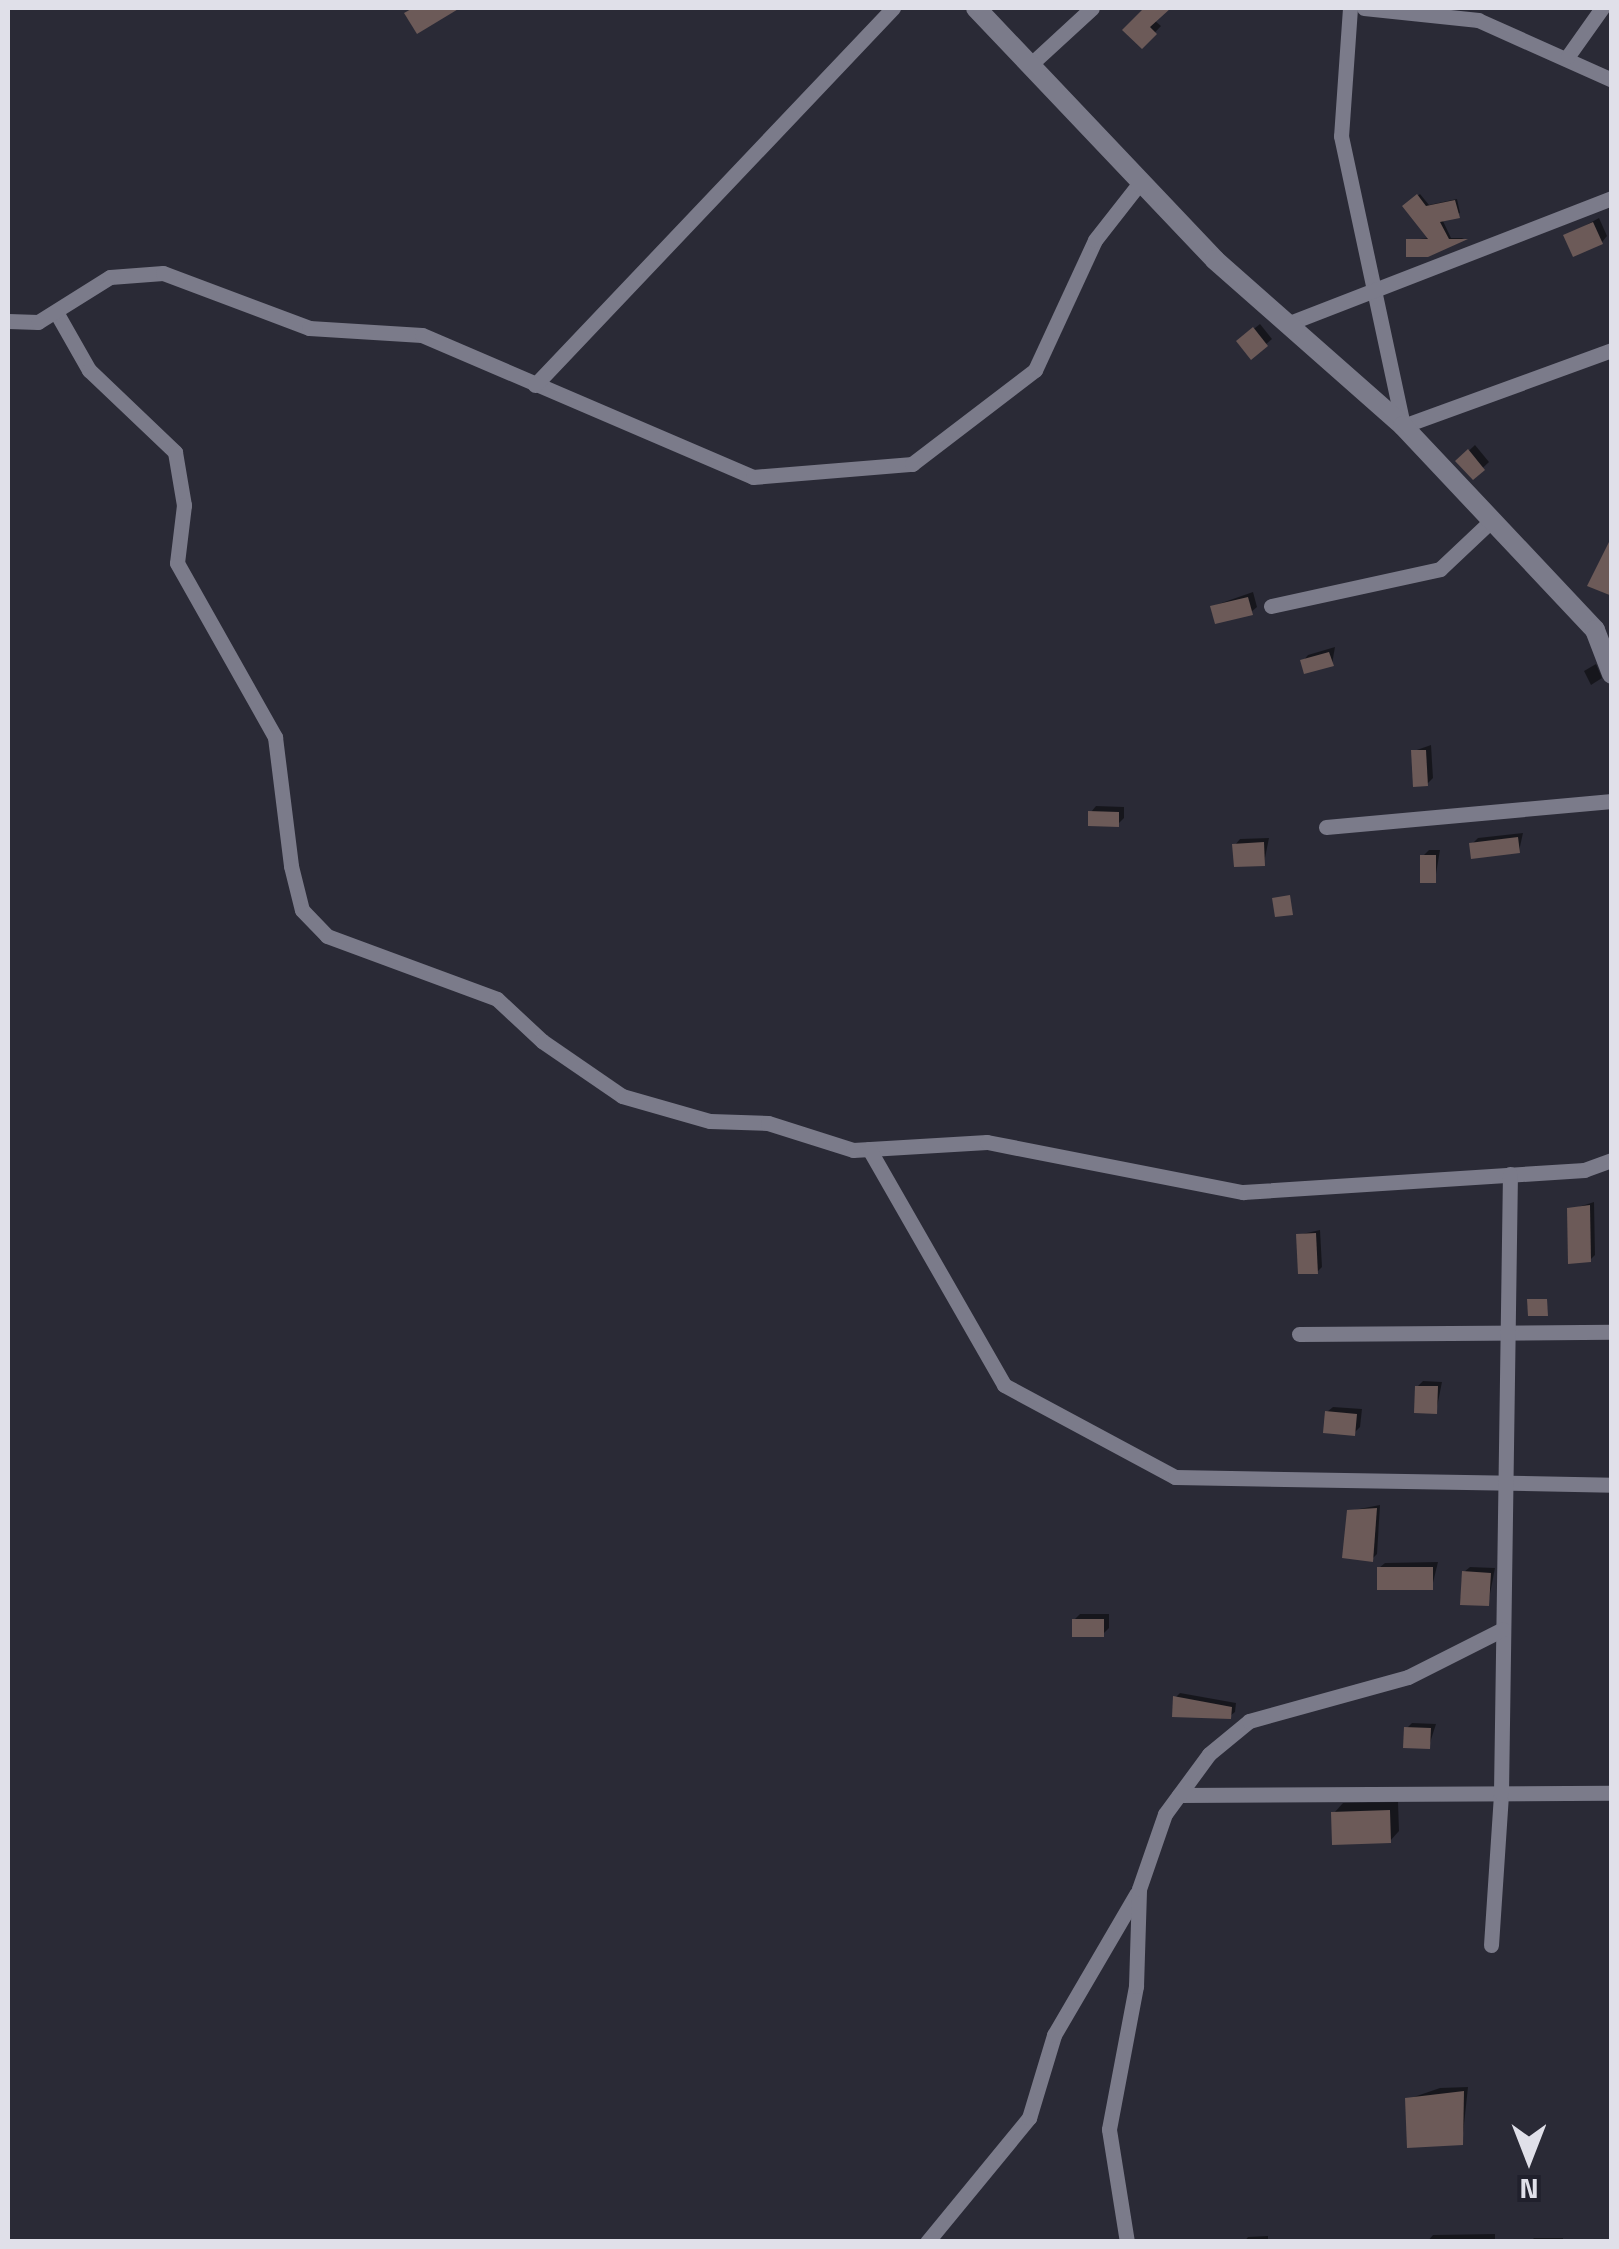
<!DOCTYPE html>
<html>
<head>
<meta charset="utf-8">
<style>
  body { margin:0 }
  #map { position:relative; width:1619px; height:2249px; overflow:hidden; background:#2a2a36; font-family:"Titillium Web",sans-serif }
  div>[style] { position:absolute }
  .shadow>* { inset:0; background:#0007 }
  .building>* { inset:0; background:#6c5a58 }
  .minor>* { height:15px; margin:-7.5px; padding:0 7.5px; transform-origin:7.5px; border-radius:7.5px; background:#7b7b8a }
  .tertiary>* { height:20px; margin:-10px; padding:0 10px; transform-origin:10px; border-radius:10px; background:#7b7b8a }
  span { translate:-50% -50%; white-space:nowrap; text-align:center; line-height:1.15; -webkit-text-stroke:10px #20202c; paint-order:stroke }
  .frame { position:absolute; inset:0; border:10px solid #e0e0e9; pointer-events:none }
  .north { position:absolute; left:1479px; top:2109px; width:100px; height:100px; -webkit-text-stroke:8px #20202c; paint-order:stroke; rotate:180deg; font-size:28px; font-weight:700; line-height:40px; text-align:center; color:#e0e0e9 }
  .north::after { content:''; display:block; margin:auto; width:35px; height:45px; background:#e0e0e9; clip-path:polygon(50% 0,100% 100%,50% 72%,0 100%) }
</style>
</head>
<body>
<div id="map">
  <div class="shadow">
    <div style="clip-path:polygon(1146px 8px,1167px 8px,1154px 20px,1161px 26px,1142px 46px,1125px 30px)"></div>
    <div style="clip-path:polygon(1420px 194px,1429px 205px,1457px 199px,1460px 213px,1442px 219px,1451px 238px,1464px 238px,1428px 255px,1408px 240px,1430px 238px,1407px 204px)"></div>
    <div style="clip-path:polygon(1599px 218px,1607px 236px,1602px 242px,1566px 236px)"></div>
    <div style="clip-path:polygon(1260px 324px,1272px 339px,1251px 357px,1245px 336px)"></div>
    <div style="clip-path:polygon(1475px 445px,1489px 462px,1473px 477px,1458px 461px)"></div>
    <div style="clip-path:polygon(1253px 592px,1257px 607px,1251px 612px,1213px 606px)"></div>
    <div style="clip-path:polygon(1335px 647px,1332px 664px,1303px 661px,1308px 655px)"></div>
    <div style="clip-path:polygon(1596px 664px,1602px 678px,1591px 685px,1584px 671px)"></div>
    <div style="clip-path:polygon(1431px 745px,1433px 778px,1427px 784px,1414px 751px)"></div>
    <div style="clip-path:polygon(1096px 806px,1124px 807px,1124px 818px,1118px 824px,1091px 812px)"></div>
    <div style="clip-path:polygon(1523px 833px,1519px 851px,1472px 844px,1478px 838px)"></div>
    <div style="clip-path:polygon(1269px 838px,1264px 863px,1235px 845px,1240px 839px)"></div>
    <div style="clip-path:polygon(1429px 850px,1440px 850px,1435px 880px,1423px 856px)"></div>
    <div style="clip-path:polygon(1594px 1202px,1595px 1255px,1590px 1260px,1569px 1210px)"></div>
    <div style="clip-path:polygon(1320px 1230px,1322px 1267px,1317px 1272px,1298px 1235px)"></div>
    <div style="clip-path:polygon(1423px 1381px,1442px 1382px,1436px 1412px,1417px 1387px)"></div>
    <div style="clip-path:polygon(1333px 1407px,1362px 1409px,1360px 1427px,1354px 1433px,1327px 1412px)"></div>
    <div style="clip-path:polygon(1380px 1505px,1377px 1554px,1372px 1559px,1349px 1511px)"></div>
    <div style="clip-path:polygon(1438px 1562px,1432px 1587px,1379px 1568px,1385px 1563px)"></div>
    <div style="clip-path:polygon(1470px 1567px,1495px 1568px,1488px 1604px,1464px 1572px)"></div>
    <div style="clip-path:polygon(1080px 1614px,1109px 1614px,1109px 1628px,1103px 1634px,1074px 1620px)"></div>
    <div style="clip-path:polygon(1180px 1693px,1236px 1703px,1235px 1712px,1230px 1716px,1176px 1697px)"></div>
    <div style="clip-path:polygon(1412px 1723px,1436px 1724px,1429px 1746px,1407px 1728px)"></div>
    <div style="clip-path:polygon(1398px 1802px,1399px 1831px,1390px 1841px,1334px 1813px,1343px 1803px)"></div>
    <div style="clip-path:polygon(1468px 2087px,1462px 2143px,1408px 2099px,1440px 2088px)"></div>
    <div style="clip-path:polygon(1495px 2234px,1495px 2242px,1427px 2242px,1433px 2235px)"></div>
    <div style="clip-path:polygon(1268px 2236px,1268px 2242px,1244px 2242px,1248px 2237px)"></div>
    <div style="clip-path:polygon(1534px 2238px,1563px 2238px,1563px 2242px,1530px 2242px)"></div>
  </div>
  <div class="building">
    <div style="clip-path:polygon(413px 8px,460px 8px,417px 34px,404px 13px)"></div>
    <div style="clip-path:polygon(1144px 8px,1171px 8px,1150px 27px,1157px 34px,1142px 49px,1122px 30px)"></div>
    <div style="clip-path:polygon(1417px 194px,1426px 206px,1455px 200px,1460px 218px,1440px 222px,1449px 239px,1468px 239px,1428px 257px,1406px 257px,1406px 239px,1428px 239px,1402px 206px)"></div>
    <div style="clip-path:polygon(1593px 222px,1603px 244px,1573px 257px,1563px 235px)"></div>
    <div style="clip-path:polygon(1253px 327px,1268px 346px,1251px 360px,1236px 341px)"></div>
    <div style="clip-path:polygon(1468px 449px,1485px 470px,1473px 480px,1455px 461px)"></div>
    <div style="clip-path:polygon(1612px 536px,1612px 596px,1587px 586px)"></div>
    <div style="clip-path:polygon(1248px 597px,1253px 615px,1215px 624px,1210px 606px)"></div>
    <div style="clip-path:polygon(1329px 652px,1334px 666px,1304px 674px,1300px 660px)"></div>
    <div style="clip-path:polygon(1411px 750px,1426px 750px,1428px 786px,1413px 787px)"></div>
    <div style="clip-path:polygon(1088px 811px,1119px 812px,1119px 827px,1088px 826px)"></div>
    <div style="clip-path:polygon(1518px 837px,1520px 853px,1471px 859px,1469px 843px)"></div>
    <div style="clip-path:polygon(1264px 842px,1265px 866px,1234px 867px,1232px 844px)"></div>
    <div style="clip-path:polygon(1420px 855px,1436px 855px,1436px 883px,1420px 883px)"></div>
    <div style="clip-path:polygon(1290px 895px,1293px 915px,1275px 917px,1272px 898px)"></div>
    <div style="clip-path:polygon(1590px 1205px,1591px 1262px,1568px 1264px,1567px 1208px)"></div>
    <div style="clip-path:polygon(1316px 1233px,1318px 1274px,1298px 1274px,1296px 1234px)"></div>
    <div style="clip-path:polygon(1527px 1299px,1547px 1299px,1548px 1316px,1528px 1316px)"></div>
    <div style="clip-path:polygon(1415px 1386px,1438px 1386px,1437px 1414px,1414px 1413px)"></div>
    <div style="clip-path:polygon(1325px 1411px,1357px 1414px,1355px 1436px,1323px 1433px)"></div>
    <div style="clip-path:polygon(1377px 1508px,1373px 1562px,1342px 1558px,1347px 1510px)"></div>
    <div style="clip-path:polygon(1377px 1567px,1433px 1567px,1433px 1590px,1377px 1590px)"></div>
    <div style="clip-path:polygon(1462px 1571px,1491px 1573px,1489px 1606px,1460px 1605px)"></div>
    <div style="clip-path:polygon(1072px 1619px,1104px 1619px,1104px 1637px,1072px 1637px)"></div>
    <div style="clip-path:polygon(1173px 1696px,1232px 1707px,1231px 1719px,1172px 1717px)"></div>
    <div style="clip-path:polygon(1404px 1727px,1431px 1728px,1430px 1749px,1403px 1748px)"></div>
    <div style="clip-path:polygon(1390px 1810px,1391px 1843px,1332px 1845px,1331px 1812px)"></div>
    <div style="clip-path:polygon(1464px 2091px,1463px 2145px,1407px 2148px,1405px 2098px)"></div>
  </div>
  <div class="minor">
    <div style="left:1350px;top:8px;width:128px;rotate:94deg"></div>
    <div style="left:1341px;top:136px;width:297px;rotate:77.9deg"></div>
    <div style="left:1403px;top:426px;width:222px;rotate:-20deg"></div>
    <div style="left:1364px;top:8px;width:115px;rotate:6deg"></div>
    <div style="left:1478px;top:20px;width:147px;rotate:24.1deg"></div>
    <div style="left:1568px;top:56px;width:59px;rotate:-54.7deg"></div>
    <div style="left:1030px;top:65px;width:84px;rotate:-42.6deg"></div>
    <div style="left:56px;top:312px;width:67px;rotate:60.4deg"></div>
    <div style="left:89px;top:370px;width:119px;rotate:43.6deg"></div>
    <div style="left:175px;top:452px;width:54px;rotate:80.4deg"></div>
    <div style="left:184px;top:505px;width:58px;rotate:96.9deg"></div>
    <div style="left:177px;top:563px;width:200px;rotate:60.6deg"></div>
    <div style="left:275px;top:737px;width:130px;rotate:82.9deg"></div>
    <div style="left:291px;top:866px;width:45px;rotate:76deg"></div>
    <div style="left:302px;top:910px;width:36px;rotate:46deg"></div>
    <div style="left:327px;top:936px;width:181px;rotate:20.3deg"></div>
    <div style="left:497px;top:999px;width:62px;rotate:43deg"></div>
    <div style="left:542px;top:1041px;width:97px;rotate:34.5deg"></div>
    <div style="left:622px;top:1096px;width:91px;rotate:15.9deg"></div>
    <div style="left:710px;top:1121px;width:58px;rotate:2deg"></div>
    <div style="left:768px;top:1123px;width:89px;rotate:17.6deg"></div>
    <div style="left:853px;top:1150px;width:134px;rotate:-3.4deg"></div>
    <div style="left:987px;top:1142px;width:261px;rotate:11.1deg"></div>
    <div style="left:1243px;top:1192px;width:342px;rotate:-3.7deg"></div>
    <div style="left:1584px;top:1170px;width:30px;rotate:-20deg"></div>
    <div style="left:8px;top:321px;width:30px;rotate:2deg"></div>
    <div style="left:38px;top:322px;width:85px;rotate:-32deg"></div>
    <div style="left:110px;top:277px;width:53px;rotate:-4.3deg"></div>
    <div style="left:163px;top:273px;width:156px;rotate:20.6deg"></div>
    <div style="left:309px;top:328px;width:113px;rotate:3.5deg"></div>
    <div style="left:422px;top:335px;width:360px;rotate:23.2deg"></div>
    <div style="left:753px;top:477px;width:160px;rotate:-4.7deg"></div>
    <div style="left:912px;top:464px;width:155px;rotate:-37.4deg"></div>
    <div style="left:1035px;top:370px;width:143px;rotate:-65.2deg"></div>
    <div style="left:1095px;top:240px;width:76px;rotate:-51.9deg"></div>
    <div style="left:1287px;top:324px;width:349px;rotate:-21.2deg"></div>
    <div style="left:535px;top:385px;width:520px;rotate:-46.48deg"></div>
    <div style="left:1271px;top:606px;width:173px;rotate:-12.3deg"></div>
    <div style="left:1440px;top:569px;width:71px;rotate:-43.3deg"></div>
    <div style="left:1326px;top:827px;width:287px;rotate:-5.2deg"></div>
    <div style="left:869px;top:1149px;width:272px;rotate:60.2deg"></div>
    <div style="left:1004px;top:1385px;width:194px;rotate:28.3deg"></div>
    <div style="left:1175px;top:1477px;width:437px;rotate:1deg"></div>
    <div style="left:1299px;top:1334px;width:313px;rotate:-0.4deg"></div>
    <div style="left:1179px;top:1795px;width:433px;rotate:-0.3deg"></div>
    <div style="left:1491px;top:1945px;width:152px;rotate:-86.2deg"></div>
    <div style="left:1501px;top:1793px;width:619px;rotate:-89.17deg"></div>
    <div style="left:927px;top:2242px;width:161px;rotate:-50.6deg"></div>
    <div style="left:1029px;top:2118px;width:87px;rotate:-73.2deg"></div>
    <div style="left:1054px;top:2035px;width:164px;rotate:-59.7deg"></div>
    <div style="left:1127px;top:2242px;width:114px;rotate:-99.1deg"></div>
    <div style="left:1109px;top:2129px;width:146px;rotate:-79.3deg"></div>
    <div style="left:1136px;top:1986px;width:97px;rotate:-88.2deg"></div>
    <div style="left:1139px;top:1889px;width:79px;rotate:-70.9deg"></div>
    <div style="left:1165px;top:1814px;width:74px;rotate:-53.7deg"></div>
    <div style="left:1209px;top:1754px;width:52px;rotate:-39.5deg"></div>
    <div style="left:1249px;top:1721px;width:165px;rotate:-15.5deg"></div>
    <div style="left:1408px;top:1677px;width:106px;rotate:-26.8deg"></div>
  </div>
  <div class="tertiary">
    <div style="left:976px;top:8px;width:347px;rotate:46.5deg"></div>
    <div style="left:1215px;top:260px;width:251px;rotate:41.4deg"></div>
    <div style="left:1403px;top:426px;width:280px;rotate:46.7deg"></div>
    <div style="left:1595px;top:630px;width:47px;rotate:68.9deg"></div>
  </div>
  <div class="frame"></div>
  <div class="north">N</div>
</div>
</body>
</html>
